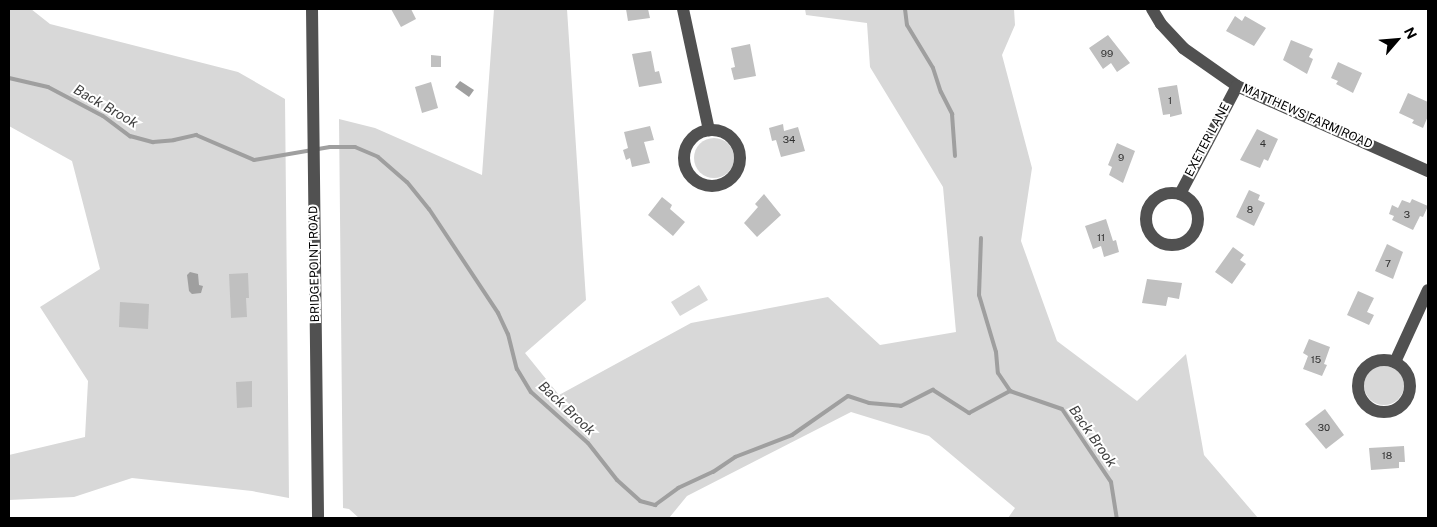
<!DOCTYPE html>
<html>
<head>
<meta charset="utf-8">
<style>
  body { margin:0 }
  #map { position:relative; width:1437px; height:527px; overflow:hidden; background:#fff; font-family:"Public Sans",sans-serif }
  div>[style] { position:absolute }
  .green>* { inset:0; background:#d8d8d8 }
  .round { border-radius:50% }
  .water>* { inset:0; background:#9f9f9f }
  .stream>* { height:4px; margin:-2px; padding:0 2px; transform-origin:2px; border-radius:2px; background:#9f9f9f }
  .building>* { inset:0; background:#c0c0c0 }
  .minor>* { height:12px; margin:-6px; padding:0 6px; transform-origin:6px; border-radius:6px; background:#515151 }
  .minor>.ring { margin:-6px; padding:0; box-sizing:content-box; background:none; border:12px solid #515151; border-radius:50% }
  span { translate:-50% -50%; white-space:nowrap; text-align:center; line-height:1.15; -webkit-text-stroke:4px #fff; paint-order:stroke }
  .number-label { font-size:10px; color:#303030 }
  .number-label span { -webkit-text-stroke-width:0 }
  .street-label { font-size:12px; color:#000 }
  .water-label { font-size:14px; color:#404040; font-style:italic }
  .frame { position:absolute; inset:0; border:10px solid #000; pointer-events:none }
  .north { position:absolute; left:1372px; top:15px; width:50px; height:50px; -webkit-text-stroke:4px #fff; paint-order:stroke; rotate:63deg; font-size:14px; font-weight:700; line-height:20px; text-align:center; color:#000 }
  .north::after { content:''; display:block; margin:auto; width:18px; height:22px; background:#000; clip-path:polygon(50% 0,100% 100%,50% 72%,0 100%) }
</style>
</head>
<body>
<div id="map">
  <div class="green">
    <div style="clip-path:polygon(9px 9px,31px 9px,50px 24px,238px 72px,285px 99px,289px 498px,252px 491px,132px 478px,74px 497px,9px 500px,9px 455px,85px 437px,88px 381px,40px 307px,100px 269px,72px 161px,9px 126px)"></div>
    <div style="clip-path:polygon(494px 9px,567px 9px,586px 300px,525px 353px,559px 395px,691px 323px,828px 297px,880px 345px,956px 332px,943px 187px,870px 67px,867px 23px,806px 15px,805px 9px,1014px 9px,1015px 25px,1002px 55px,1032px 168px,1021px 241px,1057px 341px,1137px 401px,1186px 354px,1204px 455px,1258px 518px,1008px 518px,1015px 508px,929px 436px,851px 412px,687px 496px,669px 518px,359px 518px,349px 509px,343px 508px,339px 119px,375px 128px,482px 175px)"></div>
    <div class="round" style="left:694px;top:138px;width:40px;height:40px"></div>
    <div style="clip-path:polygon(699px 285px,708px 300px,680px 316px,671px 302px)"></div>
    <div class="round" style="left:1364px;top:365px;width:40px;height:40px"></div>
  </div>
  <div class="water">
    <div style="clip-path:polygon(460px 81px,474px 90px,469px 97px,455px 87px)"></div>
    <div style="clip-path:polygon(190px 272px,198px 274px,199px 285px,203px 286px,201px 293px,192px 294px,189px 291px,187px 275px)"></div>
  </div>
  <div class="stream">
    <div style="left:905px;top:9px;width:16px;rotate:83deg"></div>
    <div style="left:907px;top:25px;width:50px;rotate:58.8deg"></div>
    <div style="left:933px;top:68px;width:25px;rotate:72deg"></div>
    <div style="left:941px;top:92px;width:25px;rotate:63deg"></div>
    <div style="left:952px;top:114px;width:42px;rotate:85.9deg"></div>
    <div style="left:9px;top:78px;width:40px;rotate:13deg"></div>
    <div style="left:48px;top:87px;width:62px;rotate:27.8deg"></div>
    <div style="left:103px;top:116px;width:34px;rotate:37deg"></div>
    <div style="left:130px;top:136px;width:24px;rotate:15deg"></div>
    <div style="left:153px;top:142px;width:21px;rotate:-5deg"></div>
    <div style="left:174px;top:140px;width:23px;rotate:-13deg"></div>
    <div style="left:196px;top:135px;width:63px;rotate:23.3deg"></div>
    <div style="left:254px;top:160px;width:77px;rotate:-9.7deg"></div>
    <div style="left:330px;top:147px;width:25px"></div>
    <div style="left:355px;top:147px;width:25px;rotate:23deg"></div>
    <div style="left:378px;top:157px;width:38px;rotate:41deg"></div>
    <div style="left:407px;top:182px;width:35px;rotate:51deg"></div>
    <div style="left:429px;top:209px;width:125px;rotate:56.4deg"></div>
    <div style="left:498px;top:313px;width:23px;rotate:65deg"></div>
    <div style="left:508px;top:334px;width:36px;rotate:76deg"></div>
    <div style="left:517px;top:369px;width:27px;rotate:59deg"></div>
    <div style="left:531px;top:392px;width:76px;rotate:41.8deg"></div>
    <div style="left:588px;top:443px;width:47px;rotate:51.9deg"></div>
    <div style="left:617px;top:480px;width:31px;rotate:42deg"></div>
    <div style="left:640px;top:501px;width:16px;rotate:15deg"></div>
    <div style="left:655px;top:505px;width:29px;rotate:-36deg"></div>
    <div style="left:678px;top:488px;width:38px;rotate:-25deg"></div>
    <div style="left:713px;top:472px;width:27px;rotate:-34deg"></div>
    <div style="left:735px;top:457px;width:61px;rotate:-21.1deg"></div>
    <div style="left:792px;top:435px;width:68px;rotate:-34.9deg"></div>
    <div style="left:848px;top:396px;width:22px;rotate:18deg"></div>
    <div style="left:869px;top:403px;width:32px;rotate:5deg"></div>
    <div style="left:901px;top:406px;width:36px;rotate:-27deg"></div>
    <div style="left:933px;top:390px;width:43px;rotate:32.6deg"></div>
    <div style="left:969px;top:413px;width:47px;rotate:-28.2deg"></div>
    <div style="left:1010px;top:391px;width:55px;rotate:19.1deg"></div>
    <div style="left:1062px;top:409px;width:88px;rotate:56.1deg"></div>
    <div style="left:1111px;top:482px;width:36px;rotate:81deg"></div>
    <div style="left:981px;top:238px;width:57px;rotate:92deg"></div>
    <div style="left:979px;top:295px;width:59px;rotate:73.4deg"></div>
    <div style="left:996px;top:352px;width:21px;rotate:85deg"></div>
    <div style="left:998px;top:373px;width:22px;rotate:56deg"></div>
  </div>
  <div class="building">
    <div style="clip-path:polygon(391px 9px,411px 9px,416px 19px,401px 27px)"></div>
    <div style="clip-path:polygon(626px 9px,648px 9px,650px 18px,628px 21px)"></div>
    <div style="clip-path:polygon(1235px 16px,1242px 21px,1245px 16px,1266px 28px,1254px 46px,1226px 31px)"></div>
    <div style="clip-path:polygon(1108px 35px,1130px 63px,1117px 72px,1111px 63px,1103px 69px,1089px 48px)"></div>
    <div style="clip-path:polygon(1291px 40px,1313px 49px,1309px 57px,1313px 59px,1307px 74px,1283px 60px)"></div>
    <div style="clip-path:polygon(750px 44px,756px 76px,734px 80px,731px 68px,735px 67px,731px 48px)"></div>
    <div style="clip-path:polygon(651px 51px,655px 72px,659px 71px,662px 83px,639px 87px,632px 54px)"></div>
    <div style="clip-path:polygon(431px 55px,441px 56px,441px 67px,431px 67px)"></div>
    <div style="clip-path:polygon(1338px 62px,1362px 73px,1353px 93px,1336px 84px,1338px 81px,1331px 78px)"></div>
    <div style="clip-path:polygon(431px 82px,438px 108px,422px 113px,415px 87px)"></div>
    <div style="clip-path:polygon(1177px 85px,1182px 114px,1170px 117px,1170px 114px,1163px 115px,1158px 88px)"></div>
    <div style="clip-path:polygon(1408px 93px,1428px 102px,1428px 116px,1423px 128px,1412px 123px,1414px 120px,1399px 113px)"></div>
    <div style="clip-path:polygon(783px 124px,784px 131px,798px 127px,805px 151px,781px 157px,776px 140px,772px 141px,769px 128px)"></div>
    <div style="clip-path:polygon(650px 126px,654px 140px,644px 142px,650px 163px,632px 167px,630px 158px,626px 160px,623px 150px,628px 148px,624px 132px)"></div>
    <div style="clip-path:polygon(1257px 129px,1278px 139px,1268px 161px,1264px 159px,1260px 168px,1240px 160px)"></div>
    <div style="clip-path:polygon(1117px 143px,1135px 151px,1123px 183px,1109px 175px,1112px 167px,1108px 165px)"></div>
    <div style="clip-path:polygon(1249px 190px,1260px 195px,1258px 200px,1265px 203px,1254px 226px,1236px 217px)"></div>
    <div style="clip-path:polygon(764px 194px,781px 215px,757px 237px,744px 223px,758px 207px,755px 204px)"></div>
    <div style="clip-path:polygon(662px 197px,672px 205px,670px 209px,685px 222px,673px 236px,648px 215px)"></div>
    <div style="clip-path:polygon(1412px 199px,1428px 206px,1423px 217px,1420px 216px,1413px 230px,1392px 220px,1394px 216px,1389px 214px,1392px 205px,1398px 208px,1402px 200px,1410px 203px)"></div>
    <div style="clip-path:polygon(1106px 219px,1113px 241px,1116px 240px,1119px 252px,1104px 257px,1101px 246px,1093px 249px,1085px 226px)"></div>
    <div style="clip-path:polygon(1387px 244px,1403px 252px,1393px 279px,1375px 271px)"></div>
    <div style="clip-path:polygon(1233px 247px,1244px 255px,1240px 260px,1246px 264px,1232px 284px,1215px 272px)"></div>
    <div style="clip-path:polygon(248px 273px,249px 298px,246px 298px,247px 317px,231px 318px,229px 274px)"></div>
    <div style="clip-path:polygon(1147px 279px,1182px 283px,1179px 299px,1168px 297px,1166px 306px,1142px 303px)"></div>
    <div style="clip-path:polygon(1358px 291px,1374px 298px,1367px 312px,1374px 315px,1369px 325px,1347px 315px)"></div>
    <div style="clip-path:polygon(120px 302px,149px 304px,148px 329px,119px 327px)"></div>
    <div style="clip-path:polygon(1309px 339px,1330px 347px,1324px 364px,1327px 365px,1322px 376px,1303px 369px,1308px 356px,1303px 353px)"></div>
    <div style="clip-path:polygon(252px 381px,252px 407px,237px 408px,236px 382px)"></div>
    <div style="clip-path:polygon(1325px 409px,1344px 435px,1326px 449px,1305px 424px)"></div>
    <div style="clip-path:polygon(1404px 446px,1405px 462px,1399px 462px,1399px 468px,1371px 470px,1369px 448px)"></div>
  </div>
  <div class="minor">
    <div style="left:312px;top:9px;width:509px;rotate:89.32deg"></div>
    <div style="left:683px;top:9px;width:124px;rotate:77.9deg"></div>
    <div style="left:1152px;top:9px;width:17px;rotate:59deg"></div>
    <div style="left:1161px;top:24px;width:33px;rotate:47deg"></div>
    <div style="left:1183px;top:48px;width:66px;rotate:35.1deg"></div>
    <div style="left:1237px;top:86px;width:209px;rotate:24deg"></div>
    <div class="ring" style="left:684px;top:130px;width:44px;height:44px"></div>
    <div class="ring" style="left:1146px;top:193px;width:40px;height:40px"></div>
    <div style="left:1180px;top:194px;width:122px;rotate:-62.2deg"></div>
    <div class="ring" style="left:1358px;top:360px;width:40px;height:40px"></div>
    <div style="left:1395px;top:362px;width:79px;rotate:-65.4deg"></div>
  </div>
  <div class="number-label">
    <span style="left:1107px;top:54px">99</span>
    <span style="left:1170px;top:101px">1</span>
    <span style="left:789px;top:140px">34</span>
    <span style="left:1263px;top:144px">4</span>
    <span style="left:1121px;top:158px">9</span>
    <span style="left:1250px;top:210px">8</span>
    <span style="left:1407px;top:215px">3</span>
    <span style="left:1101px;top:238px">11</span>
    <span style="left:1388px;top:264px">7</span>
    <span style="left:1316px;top:360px">15</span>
    <span style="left:1324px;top:428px">30</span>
    <span style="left:1387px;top:456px">18</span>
  </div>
  <div class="street-label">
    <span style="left:1307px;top:117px;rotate:24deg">MATTHEWS FARM ROAD</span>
    <span style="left:1208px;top:140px;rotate:-62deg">EXETER LANE</span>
    <span style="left:315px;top:264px;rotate:-91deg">BRIDGEPOINT ROAD</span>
  </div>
  <div class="water-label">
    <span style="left:106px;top:106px;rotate:30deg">Back Brook</span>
    <span style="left:567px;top:408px;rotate:43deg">Back Brook</span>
    <span style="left:1093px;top:436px;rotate:55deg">Back Brook</span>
  </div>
  <div class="frame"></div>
  <div class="north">N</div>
</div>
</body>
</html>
